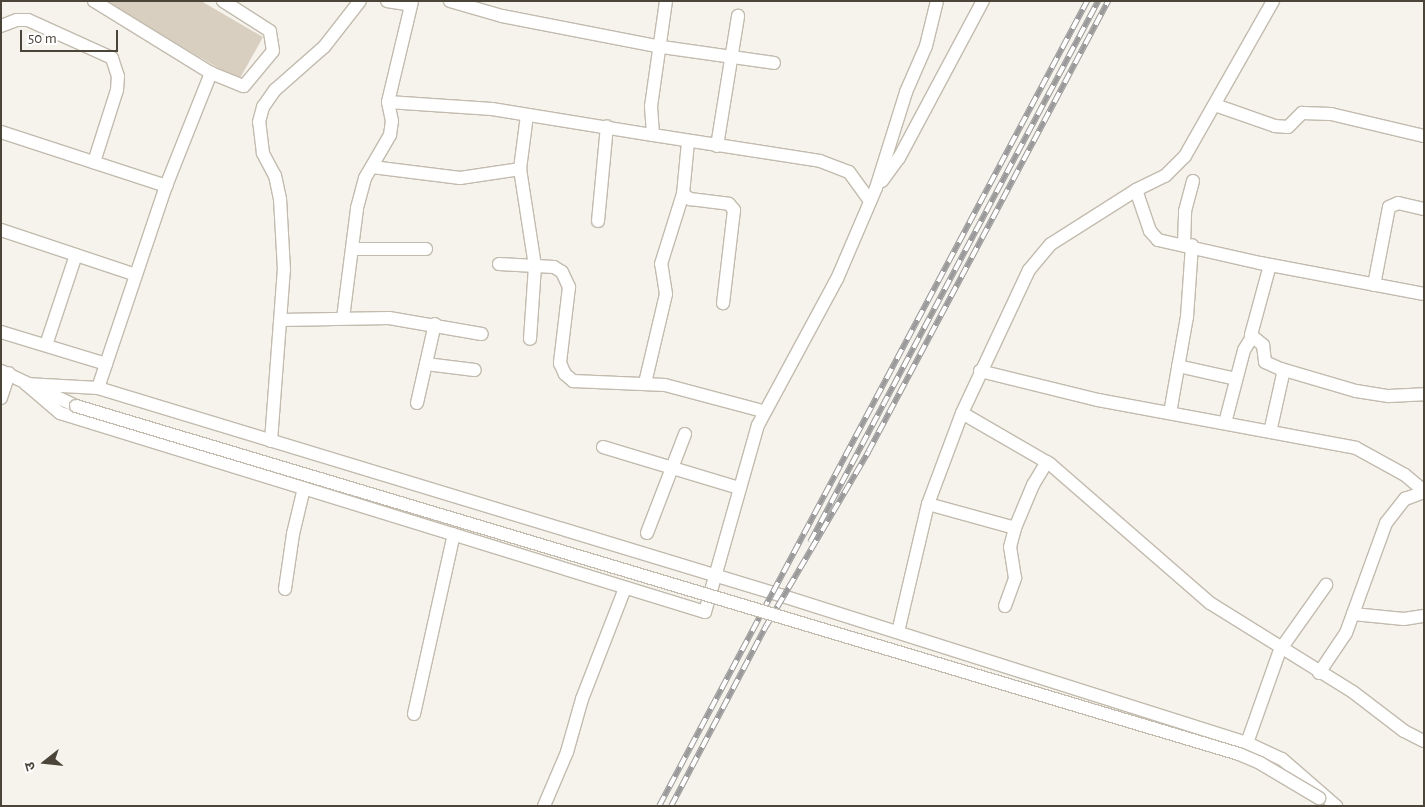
<!DOCTYPE html>
<html>
<head>
<meta charset="utf-8">
<style>
  body { margin:0 }
  #map { position:relative; width:1425px; height:807px; overflow:hidden; background:#f6f3ec; font-family:"Alegreya Sans","Noto Sans Devanagari",sans-serif }
  div>[style] { position:absolute }
  .building>* { inset:0; background:#d8cfc1 }
  .roads { filter:drop-shadow(1px 0 #c2bbae) drop-shadow(-1px 0 #c2bbae) drop-shadow(0 1px #c2bbae) drop-shadow(0 -1px #c2bbae) }
  .minor>* { height:12px; margin:-6px; padding:0 6px; transform-origin:6px; border-radius:6px; background:#fff }
  .rail>* { height:5.5px; margin-top:-2.75px; transform-origin:0; background:repeating-linear-gradient(90deg,#fff 0 11px,#9a9a9a 0 22px); box-sizing:border-box; border-block:1px solid #9a9a9a }
  .bridges { filter:drop-shadow(1px 0 #c2bbae) drop-shadow(-1px 0 #c2bbae) drop-shadow(0 1px #c2bbae) drop-shadow(0 -1px #c2bbae) }
  .minor-bridge>* { height:12px; margin:-6px; padding:0 6px; transform-origin:6px; border-radius:6px; background:#fff }
  span { translate:-50% -50%; white-space:nowrap; text-align:center; line-height:1.15; -webkit-text-stroke:4px #fff; paint-order:stroke }
  .frame { position:absolute; inset:0; border:2px solid #4b4439; pointer-events:none }
  .north { position:absolute; left:20px; top:737px; width:50px; height:50px; -webkit-text-stroke:4px #fff; paint-order:stroke; rotate:254deg; font-size:14px; font-weight:700; line-height:20px; text-align:center; color:#4b4439 }
  .north::after { content:''; display:block; margin:auto; width:18px; height:22px; background:#4b4439; clip-path:polygon(50% 0,100% 100%,50% 72%,0 100%) }
  .scale { position:absolute; left:20px; top:30px; width:98px; height:22px; box-sizing:border-box; border:2px solid #4b4439; border-top:0; padding-left:6px; font-size:15px; line-height:18px; white-space:nowrap; color:#4b4439; -webkit-text-stroke:4px #fff; paint-order:stroke }
</style>
</head>
<body>
<div id="map">
  <div class="building">
    <div style="clip-path:polygon(103px 1px,201px 1px,263px 37px,239px 80px)"></div>
  </div>
  <div class="roads">
    <div class="minor">
      <div style="left:94px;top:1px;width:137px;rotate:31.6deg"></div>
      <div style="left:387px;top:1px;width:24px;rotate:9deg"></div>
      <div style="left:450px;top:1px;width:54px;rotate:16.1deg"></div>
      <div style="left:502px;top:16px;width:163px;rotate:11deg"></div>
      <div style="left:662px;top:47px;width:113px;rotate:8.1deg"></div>
      <div style="left:666px;top:1px;width:106px;rotate:98.1deg"></div>
      <div style="left:651px;top:106px;width:29px;rotate:86deg"></div>
      <div style="left:653px;top:135px;width:169px;rotate:8.8deg"></div>
      <div style="left:820px;top:161px;width:31px;rotate:21deg"></div>
      <div style="left:849px;top:172px;width:36px;rotate:54deg"></div>
      <div style="left:1px;top:26px;width:17px;rotate:-21deg"></div>
      <div style="left:17px;top:20px;width:11px"></div>
      <div style="left:28px;top:20px;width:92px;rotate:24.3deg"></div>
      <div style="left:112px;top:58px;width:19px;rotate:72deg"></div>
      <div style="left:118px;top:76px;width:14px;rotate:94deg"></div>
      <div style="left:117px;top:90px;width:76px;rotate:107.7deg"></div>
      <div style="left:388px;top:102px;width:104px;rotate:3.9deg"></div>
      <div style="left:492px;top:109px;width:163px;rotate:9.2deg"></div>
      <div style="left:1215px;top:105px;width:64px;rotate:19.3deg"></div>
      <div style="left:1275px;top:126px;width:13px;rotate:4deg"></div>
      <div style="left:1288px;top:127px;width:20px;rotate:-45deg"></div>
      <div style="left:1302px;top:113px;width:29px;rotate:2deg"></div>
      <div style="left:1331px;top:114px;width:96px;rotate:13.3deg"></div>
      <div style="left:1px;top:132px;width:174px;rotate:18.1deg"></div>
      <div style="left:688px;top:142px;width:52px;rotate:95.5deg"></div>
      <div style="left:683px;top:194px;width:9px;rotate:36deg"></div>
      <div style="left:690px;top:199px;width:39px;rotate:7deg"></div>
      <div style="left:729px;top:204px;width:8px;rotate:50deg"></div>
      <div style="left:734px;top:210px;width:94px;rotate:96.7deg"></div>
      <div style="left:717px;top:146px;width:132px;rotate:-80.8deg"></div>
      <div style="left:372px;top:167px;width:89px;rotate:7.1deg"></div>
      <div style="left:460px;top:178px;width:61px;rotate:-8.5deg"></div>
      <div style="left:520px;top:169px;width:98px;rotate:81.2deg"></div>
      <div style="left:535px;top:266px;width:73px;rotate:93.9deg"></div>
      <div style="left:520px;top:169px;width:54px;rotate:-82.6deg"></div>
      <div style="left:882px;top:181px;width:29px;rotate:-54deg"></div>
      <div style="left:899px;top:158px;width:178px;rotate:-61.9deg"></div>
      <div style="left:1136px;top:190px;width:43px;rotate:71.1deg"></div>
      <div style="left:1150px;top:231px;width:12px;rotate:48deg"></div>
      <div style="left:1158px;top:240px;width:105px;rotate:12.7deg"></div>
      <div style="left:1260px;top:263px;width:167px;rotate:10.7deg"></div>
      <div style="left:598px;top:221px;width:95px;rotate:-84.6deg"></div>
      <div style="left:1px;top:230px;width:142px;rotate:18.4deg"></div>
      <div style="left:1184px;top:244px;width:33px;rotate:-88deg"></div>
      <div style="left:1185px;top:211px;width:31px;rotate:-75deg"></div>
      <div style="left:352px;top:249px;width:74px"></div>
      <div style="left:499px;top:264px;width:55px;rotate:3.1deg"></div>
      <div style="left:554px;top:267px;width:9px;rotate:32deg"></div>
      <div style="left:562px;top:272px;width:17px;rotate:65deg"></div>
      <div style="left:569px;top:287px;width:77px;rotate:96.8deg"></div>
      <div style="left:560px;top:363px;width:12px;rotate:66deg"></div>
      <div style="left:565px;top:374px;width:11px;rotate:41deg"></div>
      <div style="left:573px;top:381px;width:92px;rotate:2.5deg"></div>
      <div style="left:665px;top:385px;width:101px;rotate:14.9deg"></div>
      <div style="left:1270px;top:265px;width:73px;rotate:105.2deg"></div>
      <div style="left:1251px;top:335px;width:16px;rotate:40deg"></div>
      <div style="left:1263px;top:345px;width:17px;rotate:83deg"></div>
      <div style="left:1265px;top:362px;width:17px;rotate:24deg"></div>
      <div style="left:1281px;top:369px;width:5px;rotate:68deg"></div>
      <div style="left:1283px;top:374px;width:59px;rotate:102.6deg"></div>
      <div style="left:1374px;top:285px;width:79px;rotate:-79.1deg"></div>
      <div style="left:1389px;top:207px;width:10px;rotate:-24deg"></div>
      <div style="left:1398px;top:203px;width:27px;rotate:13deg"></div>
      <div style="left:343px;top:318px;width:111px;rotate:-82.7deg"></div>
      <div style="left:357px;top:208px;width:31px;rotate:-75deg"></div>
      <div style="left:365px;top:178px;width:50px;rotate:-59.8deg"></div>
      <div style="left:390px;top:135px;width:14px;rotate:-82deg"></div>
      <div style="left:392px;top:121px;width:19px;rotate:-102deg"></div>
      <div style="left:388px;top:102px;width:104px;rotate:-76.6deg"></div>
      <div style="left:281px;top:320px;width:108px;rotate:-1.1deg"></div>
      <div style="left:389px;top:318px;width:94px;rotate:9.8deg"></div>
      <div style="left:1px;top:332px;width:110px;rotate:16.9deg"></div>
      <div style="left:46px;top:345px;width:95px;rotate:-71.6deg"></div>
      <div style="left:426px;top:364px;width:49px;rotate:7deg"></div>
      <div style="left:1178px;top:366px;width:59px;rotate:12.6deg"></div>
      <div style="left:1281px;top:369px;width:78px;rotate:16.3deg"></div>
      <div style="left:1356px;top:391px;width:33px;rotate:9deg"></div>
      <div style="left:1389px;top:396px;width:35px;rotate:-3deg"></div>
      <div style="left:1px;top:371px;width:83px;rotate:25deg"></div>
      <div style="left:980px;top:371px;width:122px;rotate:13.8deg"></div>
      <div style="left:1098px;top:400px;width:262px;rotate:10.5deg"></div>
      <div style="left:1356px;top:448px;width:56px;rotate:28.9deg"></div>
      <div style="left:1405px;top:475px;width:25px;rotate:40deg"></div>
      <div style="left:645px;top:383px;width:91px;rotate:-76.7deg"></div>
      <div style="left:666px;top:294px;width:30px;rotate:-99deg"></div>
      <div style="left:661px;top:264px;width:73px;rotate:-72.6deg"></div>
      <div style="left:26px;top:384px;width:72px;rotate:3.2deg"></div>
      <div style="left:98px;top:388px;width:716px;rotate:16.89deg"></div>
      <div style="left:783px;top:596px;width:487px;rotate:17.6deg"></div>
      <div style="left:1247px;top:743px;width:38px;rotate:25deg"></div>
      <div style="left:1282px;top:759px;width:72px;rotate:41deg"></div>
      <div style="left:26px;top:384px;width:45px;rotate:40.5deg"></div>
      <div style="left:60px;top:413px;width:675px;rotate:17.15deg"></div>
      <div style="left:705px;top:612px;width:194px;rotate:-74.2deg"></div>
      <div style="left:758px;top:425px;width:166px;rotate:-61.6deg"></div>
      <div style="left:837px;top:279px;width:99px;rotate:-66.8deg"></div>
      <div style="left:876px;top:188px;width:101px;rotate:-72.6deg"></div>
      <div style="left:906px;top:92px;width:50px;rotate:-66.5deg"></div>
      <div style="left:926px;top:46px;width:46px;rotate:-76.3deg"></div>
      <div style="left:98px;top:388px;width:213px;rotate:-71.4deg"></div>
      <div style="left:166px;top:186px;width:122px;rotate:-68.3deg"></div>
      <div style="left:211px;top:73px;width:35px;rotate:22deg"></div>
      <div style="left:244px;top:86px;width:45px;rotate:-50.4deg"></div>
      <div style="left:273px;top:51px;width:20px;rotate:-99deg"></div>
      <div style="left:270px;top:31px;width:56px;rotate:-147.4deg"></div>
      <div style="left:1px;top:398px;width:26px;rotate:-72deg"></div>
      <div style="left:417px;top:403px;width:81px;rotate:-77.2deg"></div>
      <div style="left:962px;top:413px;width:102px;rotate:30.1deg"></div>
      <div style="left:1050px;top:464px;width:212px;rotate:41deg"></div>
      <div style="left:1210px;top:603px;width:168px;rotate:31.9deg"></div>
      <div style="left:1353px;top:692px;width:64px;rotate:37.4deg"></div>
      <div style="left:1404px;top:731px;width:22px;rotate:27deg"></div>
      <div style="left:1170px;top:413px;width:97px;rotate:-80deg"></div>
      <div style="left:1187px;top:317px;width:72px;rotate:-86deg"></div>
      <div style="left:1225px;top:423px;width:75px;rotate:-75.4deg"></div>
      <div style="left:1244px;top:350px;width:15px;rotate:-58deg"></div>
      <div style="left:271px;top:441px;width:171px;rotate:-85.7deg"></div>
      <div style="left:284px;top:270px;width:71px;rotate:-93.2deg"></div>
      <div style="left:280px;top:199px;width:24px;rotate:-102deg"></div>
      <div style="left:275px;top:176px;width:26px;rotate:-118deg"></div>
      <div style="left:263px;top:153px;width:31px;rotate:-97deg"></div>
      <div style="left:259px;top:122px;width:16px;rotate:-75deg"></div>
      <div style="left:263px;top:107px;width:21px;rotate:-55deg"></div>
      <div style="left:275px;top:90px;width:65px;rotate:-41.3deg"></div>
      <div style="left:324px;top:47px;width:58px;rotate:-52deg"></div>
      <div style="left:603px;top:447px;width:142px;rotate:16.8deg"></div>
      <div style="left:928px;top:504px;width:90px;rotate:15.4deg"></div>
      <div style="left:1015px;top:528px;width:47px;rotate:-67.3deg"></div>
      <div style="left:1033px;top:485px;width:27px;rotate:-59deg"></div>
      <div style="left:647px;top:533px;width:106px;rotate:-69deg"></div>
      <div style="left:285px;top:589px;width:56px;rotate:-81.7deg"></div>
      <div style="left:293px;top:534px;width:47px;rotate:-76.6deg"></div>
      <div style="left:1005px;top:606px;width:30px;rotate:-70deg"></div>
      <div style="left:1015px;top:578px;width:31px;rotate:-99deg"></div>
      <div style="left:1010px;top:547px;width:20px;rotate:-75deg"></div>
      <div style="left:1353px;top:614px;width:51px;rotate:5.6deg"></div>
      <div style="left:1404px;top:619px;width:20px;rotate:-9deg"></div>
      <div style="left:898px;top:632px;width:131px;rotate:-76.8deg"></div>
      <div style="left:928px;top:504px;width:97px;rotate:-69.5deg"></div>
      <div style="left:962px;top:413px;width:158px;rotate:-64.9deg"></div>
      <div style="left:1029px;top:270px;width:34px;rotate:-50deg"></div>
      <div style="left:1051px;top:244px;width:101px;rotate:-32.4deg"></div>
      <div style="left:1136px;top:190px;width:32px;rotate:-26deg"></div>
      <div style="left:1165px;top:176px;width:28px;rotate:-45deg"></div>
      <div style="left:1185px;top:156px;width:178px;rotate:-60.4deg"></div>
      <div style="left:1319px;top:673px;width:48px;rotate:-56deg"></div>
      <div style="left:1346px;top:633px;width:117px;rotate:-70deg"></div>
      <div style="left:1386px;top:523px;width:31px;rotate:-52deg"></div>
      <div style="left:1405px;top:499px;width:20px;rotate:-20deg"></div>
      <div style="left:414px;top:714px;width:184px;rotate:-77.5deg"></div>
      <div style="left:1247px;top:743px;width:99px;rotate:-70.5deg"></div>
      <div style="left:1280px;top:650px;width:80px;rotate:-54.7deg"></div>
      <div style="left:544px;top:806px;width:59px;rotate:-66.9deg"></div>
      <div style="left:567px;top:752px;width:55px;rotate:-74.2deg"></div>
      <div style="left:582px;top:699px;width:119px;rotate:-68.8deg"></div>
    </div>
  </div>
  <div class="rail">
    <div style="left:810px;top:542px;width:613px;rotate:-61.97deg"></div>
    <div style="left:659px;top:806px;width:912px;rotate:-62deg"></div>
    <div style="left:671px;top:806px;width:204px;rotate:-62.2deg"></div>
    <div style="left:766px;top:626px;width:202px;rotate:-59.6deg"></div>
    <div style="left:868px;top:452px;width:511px;rotate:-61.98deg"></div>
  </div>
  <div class="bridges">
    <div class="minor-bridge">
      <div style="left:76px;top:406px;width:1214px;rotate:16.66deg"></div>
      <div style="left:1239px;top:754px;width:23px;rotate:23deg"></div>
      <div style="left:1260px;top:763px;width:69px;rotate:30.7deg"></div>
    </div>
  </div>
  <div class="frame"></div>
  <div class="north">उ</div>
  <div class="scale">50 m</div>
</div>
</body>
</html>
